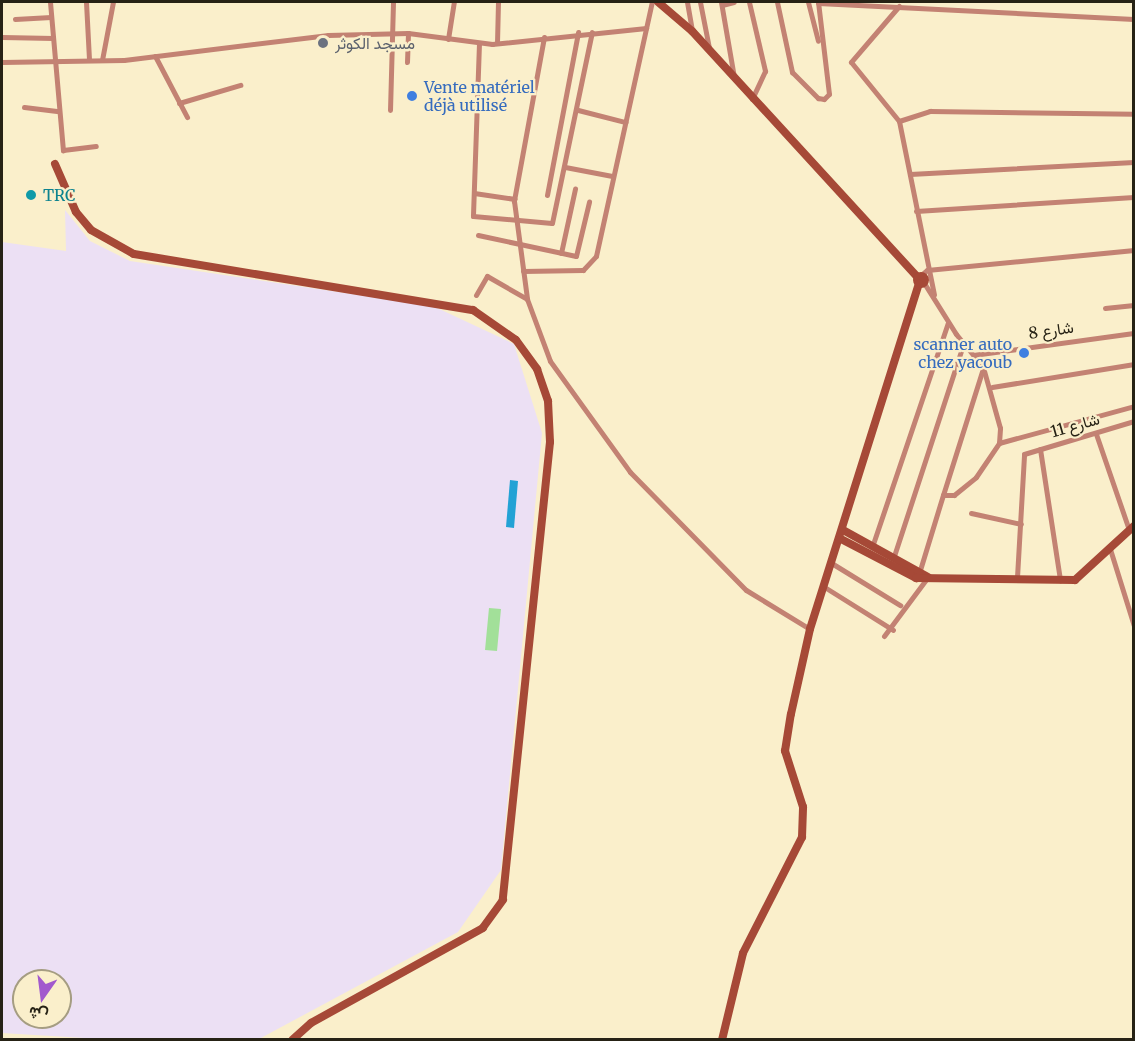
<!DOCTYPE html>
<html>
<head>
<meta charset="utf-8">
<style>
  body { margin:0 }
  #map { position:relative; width:1135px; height:1041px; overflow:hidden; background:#faefcb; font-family:Merriweather,Vazirmatn,serif }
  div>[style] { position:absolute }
  .industrial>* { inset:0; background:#ece0f4 }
  .green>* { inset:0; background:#a2e099 }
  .water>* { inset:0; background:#23a2d5 }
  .street>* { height:5px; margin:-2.5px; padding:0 2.5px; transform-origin:2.5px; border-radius:2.5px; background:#c38273 }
  .secondary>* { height:8px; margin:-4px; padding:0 4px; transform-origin:4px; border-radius:4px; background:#a64937 }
  .secondary>.ring { margin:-4px; padding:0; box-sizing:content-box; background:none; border:8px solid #a64937; border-radius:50% }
  .dots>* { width:16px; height:16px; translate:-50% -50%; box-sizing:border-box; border:3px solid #faefcb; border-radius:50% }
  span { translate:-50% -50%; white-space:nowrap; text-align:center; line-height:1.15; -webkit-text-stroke:4.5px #faefcb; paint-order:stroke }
  .worship-label { font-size:16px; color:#5b616d }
  .left { translate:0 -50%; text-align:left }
  .shop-label { font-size:16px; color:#366cbe }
  .right { translate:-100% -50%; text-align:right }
  .culture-label { font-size:16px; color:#0d838f }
  .street-label { font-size:16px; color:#262215 }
  .frame { position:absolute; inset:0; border:3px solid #262215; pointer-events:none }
  .north { position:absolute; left:12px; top:969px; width:60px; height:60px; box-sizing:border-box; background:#faefcb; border:2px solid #a59d82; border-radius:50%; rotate:194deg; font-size:16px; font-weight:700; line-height:24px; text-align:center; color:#262215 }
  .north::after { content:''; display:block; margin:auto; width:21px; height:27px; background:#a259cd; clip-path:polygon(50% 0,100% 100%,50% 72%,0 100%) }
</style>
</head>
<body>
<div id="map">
  <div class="industrial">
    <div style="clip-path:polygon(evenodd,65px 210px,90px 241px,130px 261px,433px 306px,514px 344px,542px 433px,501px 870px,458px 932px,259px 1039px,117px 1040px,2px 1033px,2px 242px,66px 251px,65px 210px,24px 981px,60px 981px,60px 1017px,24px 1017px,24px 981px)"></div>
  </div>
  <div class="green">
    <div style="clip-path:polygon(489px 608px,501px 609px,497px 651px,485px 650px)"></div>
  </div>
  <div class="water">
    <div style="clip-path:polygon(510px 480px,518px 481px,514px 528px,506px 527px)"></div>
  </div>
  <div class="street">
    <div style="left:50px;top:2px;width:149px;rotate:85deg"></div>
    <div style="left:63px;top:150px;width:33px;rotate:-7deg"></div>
    <div style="left:86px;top:2px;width:57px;rotate:87deg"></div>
    <div style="left:687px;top:2px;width:29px;rotate:80deg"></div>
    <div style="left:700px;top:2px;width:47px;rotate:78.9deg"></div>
    <div style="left:721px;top:2px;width:76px;rotate:80.2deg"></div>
    <div style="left:749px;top:2px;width:71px;rotate:76.9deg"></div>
    <div style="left:765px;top:71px;width:31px;rotate:115deg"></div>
    <div style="left:777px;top:2px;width:72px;rotate:77.9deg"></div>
    <div style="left:792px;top:72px;width:37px;rotate:45deg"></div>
    <div style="left:818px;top:98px;width:6px;rotate:9deg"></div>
    <div style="left:824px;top:99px;width:7px;rotate:-45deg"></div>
    <div style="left:829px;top:94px;width:93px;rotate:-96.8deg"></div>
    <div style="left:808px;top:2px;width:40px;rotate:75.6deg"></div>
    <div style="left:818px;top:3px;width:316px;rotate:2.9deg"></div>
    <div style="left:722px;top:5px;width:12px;rotate:-14deg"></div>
    <div style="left:899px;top:6px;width:74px;rotate:130.6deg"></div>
    <div style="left:851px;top:62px;width:76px;rotate:50.9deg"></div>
    <div style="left:899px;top:121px;width:177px;rotate:78.6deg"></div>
    <div style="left:15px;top:19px;width:36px;rotate:-3deg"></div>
    <div style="left:2px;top:37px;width:51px;rotate:1.1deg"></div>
    <div style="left:544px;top:37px;width:167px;rotate:100.4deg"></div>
    <div style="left:514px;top:201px;width:99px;rotate:82.4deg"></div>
    <div style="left:527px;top:299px;width:66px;rotate:69.6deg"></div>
    <div style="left:550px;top:361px;width:137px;rotate:54.2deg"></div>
    <div style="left:630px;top:472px;width:165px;rotate:45.5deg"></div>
    <div style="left:746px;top:590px;width:75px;rotate:31.4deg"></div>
    <div style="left:448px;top:39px;width:37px;rotate:-81deg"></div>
    <div style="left:479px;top:43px;width:173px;rotate:92deg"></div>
    <div style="left:473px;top:216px;width:79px;rotate:5.1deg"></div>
    <div style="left:552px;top:223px;width:195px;rotate:-78.2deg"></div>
    <div style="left:497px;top:43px;width:41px;rotate:-88.6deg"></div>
    <div style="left:155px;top:56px;width:69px;rotate:62.3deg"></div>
    <div style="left:102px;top:60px;width:59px;rotate:-79.3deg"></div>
    <div style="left:2px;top:62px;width:122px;rotate:-0.9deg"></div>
    <div style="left:124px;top:60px;width:206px;rotate:-7deg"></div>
    <div style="left:328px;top:35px;width:80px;rotate:-1.4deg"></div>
    <div style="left:408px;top:33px;width:85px;rotate:7.5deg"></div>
    <div style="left:492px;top:44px;width:155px;rotate:-5.9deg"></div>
    <div style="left:407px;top:62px;width:29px;rotate:-88deg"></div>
    <div style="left:179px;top:103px;width:64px;rotate:-16.4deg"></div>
    <div style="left:24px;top:107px;width:35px;rotate:7deg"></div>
    <div style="left:390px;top:110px;width:108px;rotate:-88.4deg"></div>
    <div style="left:578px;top:110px;width:49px;rotate:14.3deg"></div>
    <div style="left:899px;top:121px;width:33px;rotate:-18deg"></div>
    <div style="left:930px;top:111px;width:204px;rotate:0.8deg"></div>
    <div style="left:565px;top:167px;width:48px;rotate:10.8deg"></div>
    <div style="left:910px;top:174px;width:224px;rotate:-3.1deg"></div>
    <div style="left:474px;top:193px;width:41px;rotate:8.3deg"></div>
    <div style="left:547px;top:195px;width:166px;rotate:-79.2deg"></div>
    <div style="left:916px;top:211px;width:218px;rotate:-3.7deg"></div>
    <div style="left:478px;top:235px;width:100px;rotate:12.1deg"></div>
    <div style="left:576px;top:256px;width:56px;rotate:-76.5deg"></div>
    <div style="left:561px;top:253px;width:66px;rotate:-77.7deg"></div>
    <div style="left:523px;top:271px;width:60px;rotate:-1deg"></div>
    <div style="left:583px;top:270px;width:19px;rotate:-47deg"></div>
    <div style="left:596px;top:256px;width:260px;rotate:-77.6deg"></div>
    <div style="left:920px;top:276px;width:9px;rotate:-41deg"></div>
    <div style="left:927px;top:270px;width:208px;rotate:-5.5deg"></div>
    <div style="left:476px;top:295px;width:22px;rotate:-60deg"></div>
    <div style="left:487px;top:276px;width:46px;rotate:29.9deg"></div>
    <div style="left:1105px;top:308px;width:29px;rotate:-6deg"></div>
    <div style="left:973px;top:355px;width:162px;rotate:-7.8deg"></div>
    <div style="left:992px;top:387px;width:144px;rotate:-9.2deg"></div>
    <div style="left:1096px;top:434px;width:102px;rotate:71deg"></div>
    <div style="left:999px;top:443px;width:140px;rotate:-15.3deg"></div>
    <div style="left:1040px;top:449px;width:133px;rotate:81.3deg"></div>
    <div style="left:943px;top:495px;width:133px;rotate:-72.5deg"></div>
    <div style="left:971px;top:513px;width:51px;rotate:12.4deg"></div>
    <div style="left:873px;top:544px;width:233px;rotate:-71.3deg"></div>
    <div style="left:1110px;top:549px;width:81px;rotate:72.7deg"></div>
    <div style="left:894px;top:556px;width:222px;rotate:-71.9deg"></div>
    <div style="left:833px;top:564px;width:79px;rotate:31.5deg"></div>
    <div style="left:920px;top:570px;width:78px;rotate:-73deg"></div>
    <div style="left:943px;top:495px;width:11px"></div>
    <div style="left:954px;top:495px;width:28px;rotate:-39deg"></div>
    <div style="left:976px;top:477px;width:41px;rotate:-55.9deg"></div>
    <div style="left:999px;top:443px;width:15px;rotate:-86deg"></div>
    <div style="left:1000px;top:428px;width:63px;rotate:-105.6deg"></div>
    <div style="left:983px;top:367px;width:43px;rotate:-129.3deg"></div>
    <div style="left:956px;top:334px;width:60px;rotate:-122.1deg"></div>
    <div style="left:1017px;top:577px;width:123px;rotate:-86.7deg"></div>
    <div style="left:1024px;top:454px;width:115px;rotate:-16.7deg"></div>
    <div style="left:826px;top:588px;width:79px;rotate:32.1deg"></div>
    <div style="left:884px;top:636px;width:72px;rotate:-53.4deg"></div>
  </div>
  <div class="secondary">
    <div style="left:658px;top:2px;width:45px;rotate:40.5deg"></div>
    <div style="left:692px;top:31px;width:335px;rotate:47.5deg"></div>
    <div style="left:55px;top:164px;width:52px;rotate:66.4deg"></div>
    <div style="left:76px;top:212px;width:23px;rotate:50deg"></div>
    <div style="left:91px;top:230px;width:49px;rotate:29.2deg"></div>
    <div style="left:134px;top:254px;width:344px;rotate:9.4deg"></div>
    <div style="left:473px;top:310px;width:52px;rotate:34.9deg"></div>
    <div style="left:516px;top:340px;width:36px;rotate:54deg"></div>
    <div style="left:537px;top:369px;width:34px;rotate:71deg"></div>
    <div style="left:548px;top:401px;width:41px;rotate:87.2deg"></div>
    <div style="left:550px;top:442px;width:460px;rotate:95.9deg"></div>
    <div style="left:503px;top:900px;width:34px;rotate:126deg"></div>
    <div style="left:483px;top:928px;width:196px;rotate:151.1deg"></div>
    <div style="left:311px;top:1023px;width:25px;rotate:138deg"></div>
    <div class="ring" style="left:917px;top:276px;width:0;height:0"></div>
    <div style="left:843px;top:530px;width:97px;rotate:28.9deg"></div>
    <div style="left:841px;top:539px;width:85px;rotate:27.5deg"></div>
    <div style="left:916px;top:578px;width:159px;rotate:0.7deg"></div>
    <div style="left:1075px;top:580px;width:80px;rotate:-42.5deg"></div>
    <div style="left:722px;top:1040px;width:89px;rotate:-76.4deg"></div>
    <div style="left:743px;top:953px;width:130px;rotate:-63deg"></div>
    <div style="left:802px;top:837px;width:30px;rotate:-88deg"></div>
    <div style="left:803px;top:807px;width:59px;rotate:-107.8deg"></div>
    <div style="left:785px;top:751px;width:37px;rotate:-81deg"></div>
    <div style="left:791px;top:714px;width:87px;rotate:-77.4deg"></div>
    <div style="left:810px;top:629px;width:362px;rotate:-72.5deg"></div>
  </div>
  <div class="dots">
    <div style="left:323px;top:43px;background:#6b7280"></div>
    <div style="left:412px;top:96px;background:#3f7fe0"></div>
    <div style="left:31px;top:195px;background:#0f9aa8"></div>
    <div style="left:1024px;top:353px;background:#3f7fe0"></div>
  </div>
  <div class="worship-label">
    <span class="left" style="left:335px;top:43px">مسجد الكوثر</span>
  </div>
  <div class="shop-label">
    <span class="left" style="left:424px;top:96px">Vente matériel<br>déjà utilisé</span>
    <span class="right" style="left:1012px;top:353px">scanner auto<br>chez yacoub</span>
  </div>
  <div class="culture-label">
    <span class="left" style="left:43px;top:195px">TRC</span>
  </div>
  <div class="street-label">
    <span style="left:1051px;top:330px;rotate:-8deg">شارع 8</span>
    <span style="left:1075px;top:425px;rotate:-16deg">شارع 11</span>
  </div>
  <div class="frame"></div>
  <div class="north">ش</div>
</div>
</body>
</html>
